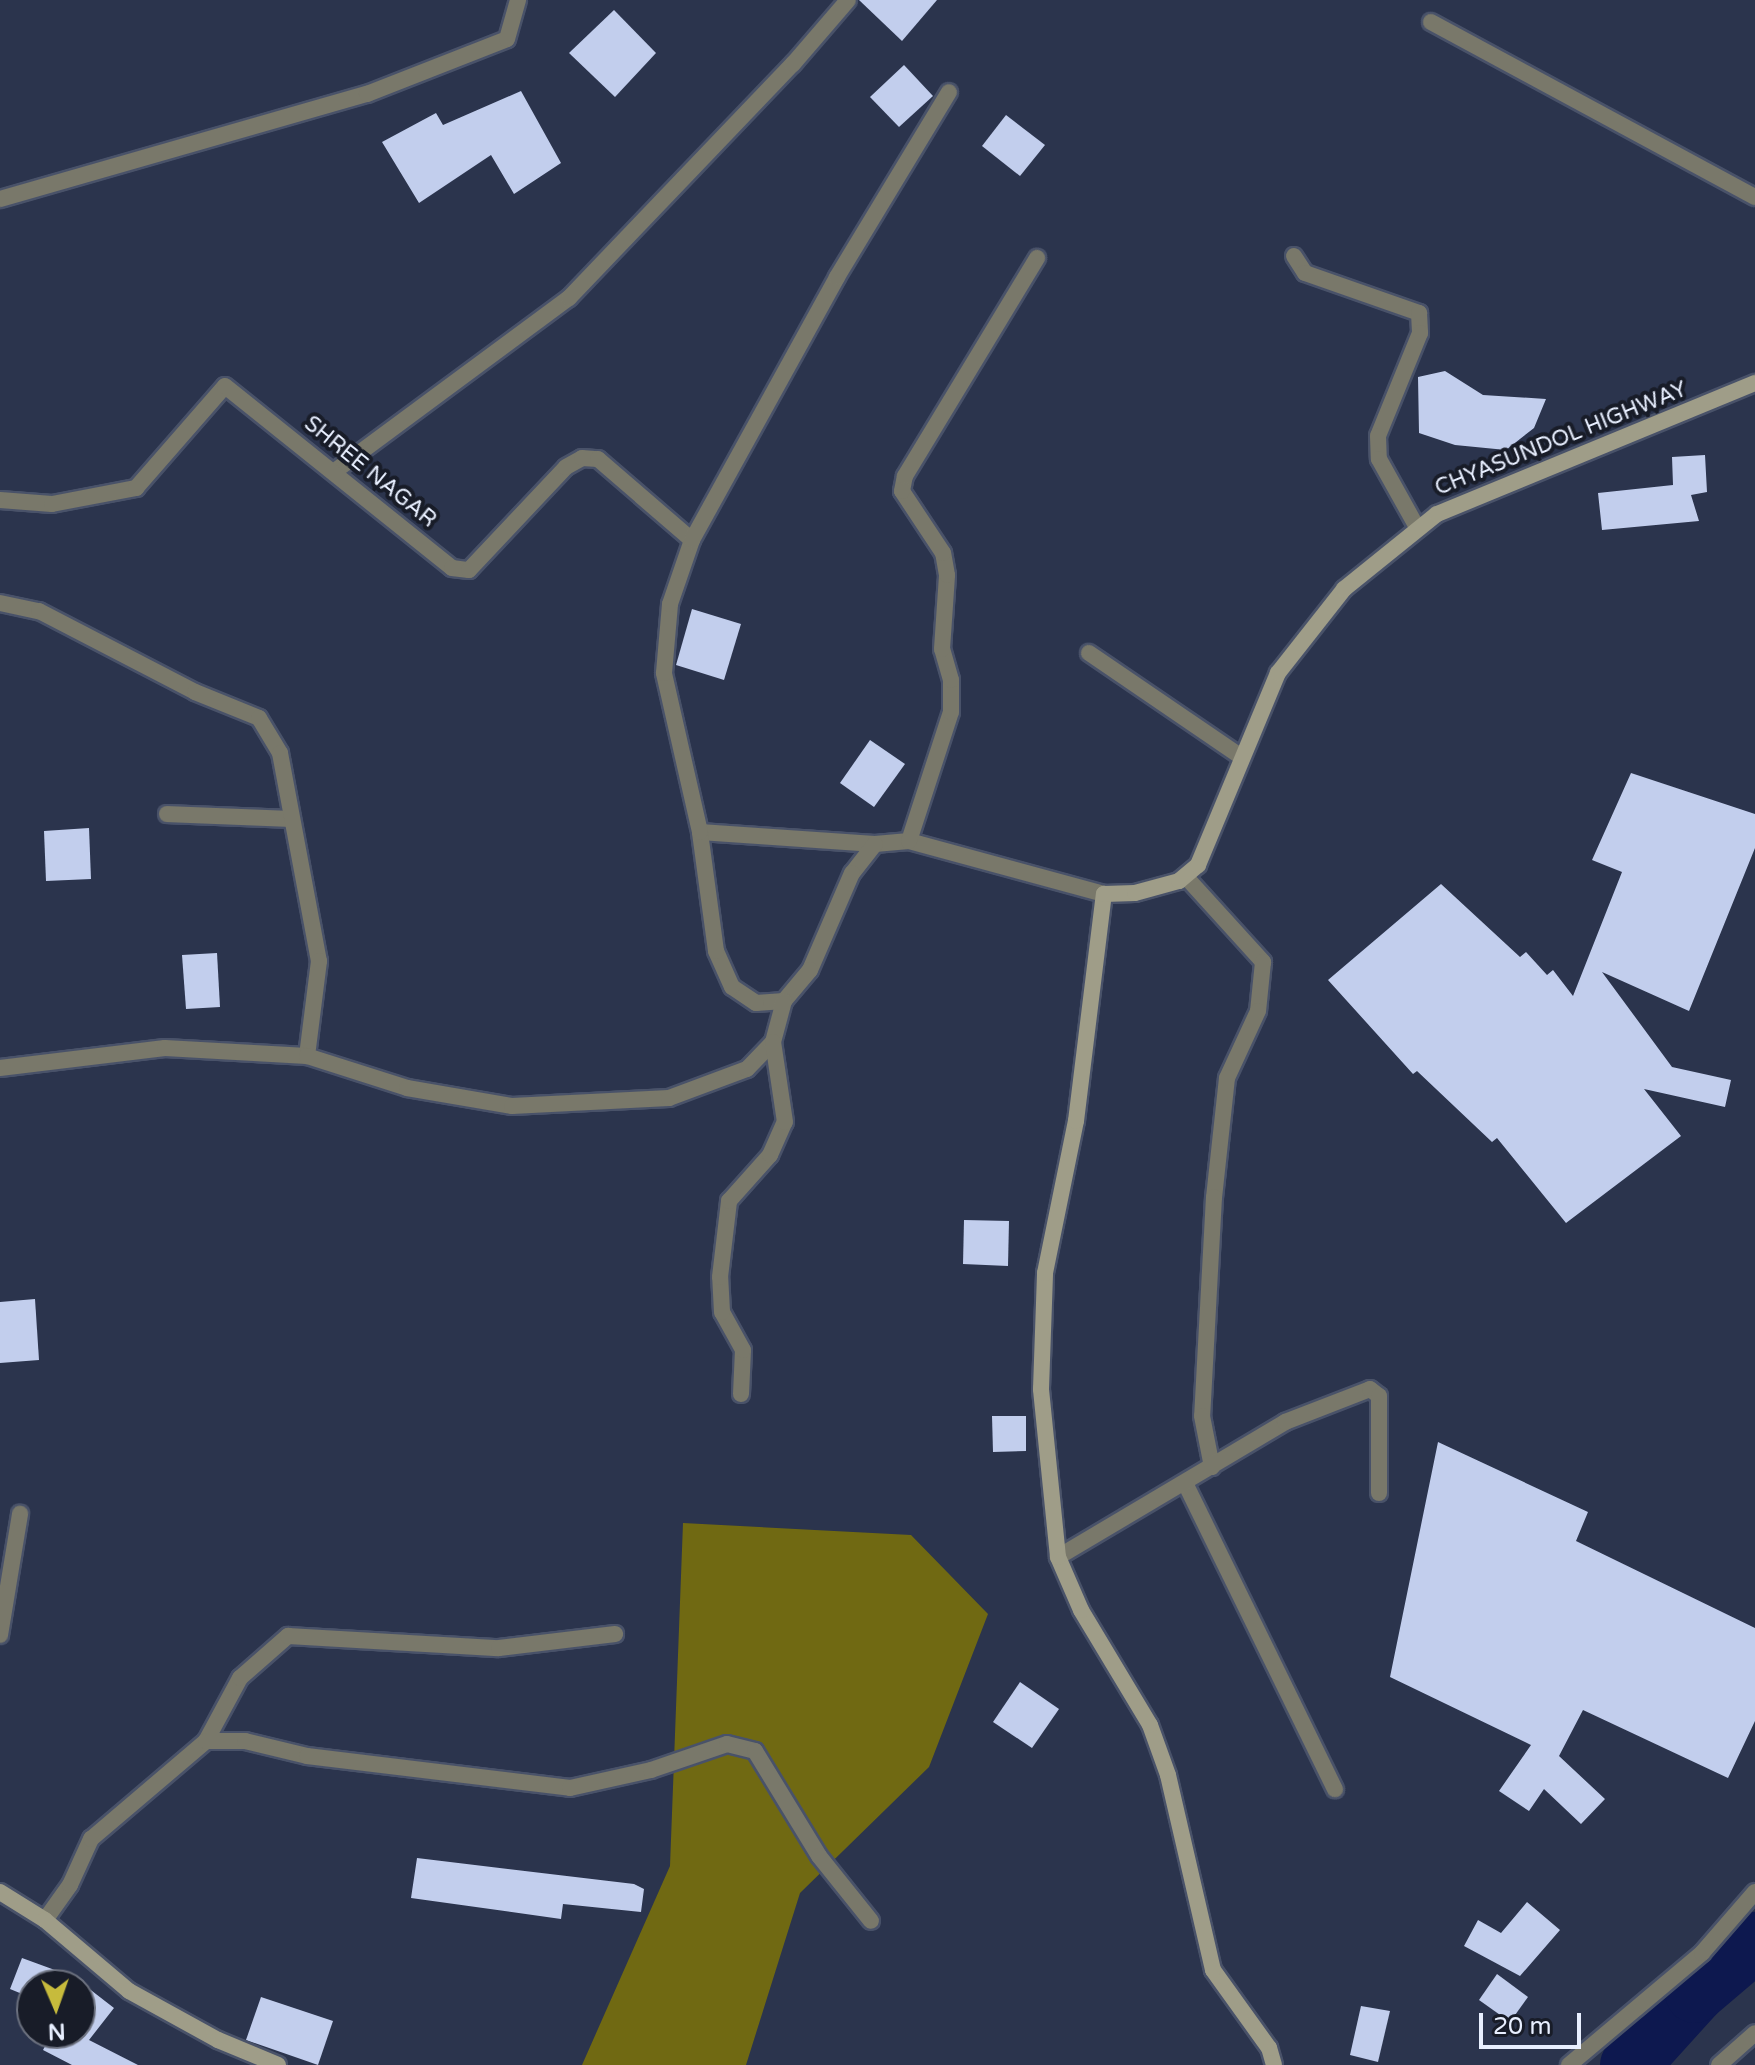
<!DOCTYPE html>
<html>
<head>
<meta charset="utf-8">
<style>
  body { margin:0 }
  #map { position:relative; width:1755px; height:2065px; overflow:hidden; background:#2b344d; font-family:"Varela Round",sans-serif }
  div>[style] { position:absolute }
  .forest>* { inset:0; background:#706912 }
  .river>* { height:60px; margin:-30px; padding:0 30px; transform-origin:30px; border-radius:30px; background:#0d184f }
  .building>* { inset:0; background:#c2ceed }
  .roads { filter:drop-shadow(2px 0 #495269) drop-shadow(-2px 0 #495269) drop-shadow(0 2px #495269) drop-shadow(0 -2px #495269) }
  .lane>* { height:16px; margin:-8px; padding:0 8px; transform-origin:8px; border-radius:8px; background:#79786a }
  .street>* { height:16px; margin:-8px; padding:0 8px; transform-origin:8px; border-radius:8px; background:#79786a }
  .secondary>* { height:16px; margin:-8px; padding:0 8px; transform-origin:8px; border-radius:8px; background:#9f9d88 }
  span { translate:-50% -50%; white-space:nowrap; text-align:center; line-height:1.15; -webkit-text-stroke:8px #181c28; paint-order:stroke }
  .street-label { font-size:22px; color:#e8efff }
  .north { position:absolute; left:16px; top:1969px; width:80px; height:80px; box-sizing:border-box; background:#181c28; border:2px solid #6b707e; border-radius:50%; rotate:178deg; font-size:22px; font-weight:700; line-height:32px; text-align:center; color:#e8efff }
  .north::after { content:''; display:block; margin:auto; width:28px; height:36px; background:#c7bb3c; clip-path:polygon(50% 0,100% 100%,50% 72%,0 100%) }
  .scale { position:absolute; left:1479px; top:2013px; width:102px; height:36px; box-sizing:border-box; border:4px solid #e8efff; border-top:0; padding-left:10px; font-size:24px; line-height:28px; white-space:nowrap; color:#e8efff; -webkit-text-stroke:6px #181c28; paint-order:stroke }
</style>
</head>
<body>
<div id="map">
  <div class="forest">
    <div style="clip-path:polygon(683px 1523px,911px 1535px,988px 1614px,929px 1767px,800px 1893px,746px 2065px,582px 2065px,670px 1866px)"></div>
  </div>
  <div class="river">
    <div style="left:1630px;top:2065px;width:97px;rotate:-47.9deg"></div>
    <div style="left:1695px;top:1993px;width:79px;rotate:-40.4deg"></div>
  </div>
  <div class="building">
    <div style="clip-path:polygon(859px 0,937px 0,902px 41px)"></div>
    <div style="clip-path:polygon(614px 10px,656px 53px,615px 97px,569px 53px)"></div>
    <div style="clip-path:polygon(904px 65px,933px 96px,899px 127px,870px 97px)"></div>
    <div style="clip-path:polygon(521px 91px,561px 163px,514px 194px,491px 155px,419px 203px,382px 142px,436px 113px,443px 125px)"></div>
    <div style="clip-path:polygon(1006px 115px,1045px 145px,1020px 176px,982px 146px)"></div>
    <div style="clip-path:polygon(1445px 371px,1483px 395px,1546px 399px,1534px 428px,1506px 450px,1455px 445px,1419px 433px,1418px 377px)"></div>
    <div style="clip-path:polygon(1705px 455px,1707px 492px,1691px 495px,1699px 521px,1602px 530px,1598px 493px,1673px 485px,1672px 457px)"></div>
    <div style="clip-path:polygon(692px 609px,741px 624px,724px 680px,676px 665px)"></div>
    <div style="clip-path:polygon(870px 740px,905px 764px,874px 807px,840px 783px)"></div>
    <div style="clip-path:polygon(1631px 773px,1755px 814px,1755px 848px,1689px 1011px,1602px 972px,1672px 1067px,1731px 1080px,1725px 1107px,1644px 1089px,1681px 1136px,1566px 1223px,1497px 1138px,1492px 1142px,1417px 1071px,1413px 1074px,1328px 980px,1441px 884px,1520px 957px,1526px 952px,1547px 975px,1553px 970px,1573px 996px,1622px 872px,1592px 860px)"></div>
    <div style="clip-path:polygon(89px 828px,91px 879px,46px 881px,44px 831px)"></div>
    <div style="clip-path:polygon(217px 953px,220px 1007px,186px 1009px,182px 955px)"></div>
    <div style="clip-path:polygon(964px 1220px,1009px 1221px,1008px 1266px,963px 1264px)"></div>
    <div style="clip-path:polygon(35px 1299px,39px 1360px,0 1363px,0 1302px)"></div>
    <div style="clip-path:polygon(992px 1416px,1026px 1416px,1026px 1451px,993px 1452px)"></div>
    <div style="clip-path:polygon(1438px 1442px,1588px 1512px,1576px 1541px,1755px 1628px,1755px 1721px,1728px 1778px,1583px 1710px,1559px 1756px,1605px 1799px,1581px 1824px,1544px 1789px,1529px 1811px,1499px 1791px,1531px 1745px,1390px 1677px)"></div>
    <div style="clip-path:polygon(1020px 1682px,1059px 1709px,1032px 1748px,993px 1722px)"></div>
    <div style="clip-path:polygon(417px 1858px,634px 1884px,644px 1889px,641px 1912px,563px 1904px,561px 1919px,411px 1898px)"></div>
    <div style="clip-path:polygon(1527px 1902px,1560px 1930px,1520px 1976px,1464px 1946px,1478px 1920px,1501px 1933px)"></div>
    <div style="clip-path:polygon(22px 1958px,74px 1977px,114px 2008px,89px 2040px,138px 2065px,72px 2065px,43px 2050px,52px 2033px,80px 2033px,80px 1985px,32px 1985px,32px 1998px,10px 1989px)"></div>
    <div style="clip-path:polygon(1497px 1974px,1528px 1997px,1510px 2022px,1479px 2000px)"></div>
    <div style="clip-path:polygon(261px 1997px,333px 2021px,318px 2065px,246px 2040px)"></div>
    <div style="clip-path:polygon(1361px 2006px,1390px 2011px,1378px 2062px,1350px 2055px)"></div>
  </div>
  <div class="roads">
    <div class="lane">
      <div style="left:1431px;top:22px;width:368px;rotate:28.4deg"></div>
      <div style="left:1089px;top:653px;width:183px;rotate:34.3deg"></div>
      <div style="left:167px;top:814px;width:123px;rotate:2.3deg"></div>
      <div style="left:1569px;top:2065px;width:174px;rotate:-40.1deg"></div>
      <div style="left:1702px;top:1953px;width:81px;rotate:-49deg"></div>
    </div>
    <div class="street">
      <div style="left:0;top:199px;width:382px;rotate:-16deg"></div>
      <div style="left:367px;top:94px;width:150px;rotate:-21.4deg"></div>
      <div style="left:507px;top:39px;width:41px;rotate:-74.2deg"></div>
      <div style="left:1294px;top:256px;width:20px;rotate:57deg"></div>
      <div style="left:1305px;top:273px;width:121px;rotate:19.3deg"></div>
      <div style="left:1419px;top:313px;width:20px;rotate:87deg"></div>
      <div style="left:1420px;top:333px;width:111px;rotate:112.2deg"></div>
      <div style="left:1378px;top:436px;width:23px;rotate:88deg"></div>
      <div style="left:1379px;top:459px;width:80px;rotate:60.9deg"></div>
      <div style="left:335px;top:471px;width:291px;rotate:-36.5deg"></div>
      <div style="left:569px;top:298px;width:324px;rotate:-46.3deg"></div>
      <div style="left:793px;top:64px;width:84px;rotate:-49.3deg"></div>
      <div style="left:0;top:500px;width:52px;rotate:4.4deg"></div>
      <div style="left:52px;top:504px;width:86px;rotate:-10.8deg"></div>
      <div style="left:136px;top:488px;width:135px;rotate:-48.9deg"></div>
      <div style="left:225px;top:386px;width:291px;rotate:38.7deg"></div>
      <div style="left:452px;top:568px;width:17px;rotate:7deg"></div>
      <div style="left:469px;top:570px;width:141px;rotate:-46.7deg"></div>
      <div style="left:566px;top:467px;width:18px;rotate:-29deg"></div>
      <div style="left:582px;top:458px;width:16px;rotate:4deg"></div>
      <div style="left:598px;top:459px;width:124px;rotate:40.8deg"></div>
      <div style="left:0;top:603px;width:40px;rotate:12deg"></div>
      <div style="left:39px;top:611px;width:176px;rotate:27.4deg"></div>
      <div style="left:195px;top:692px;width:69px;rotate:22.1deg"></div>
      <div style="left:259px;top:718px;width:41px;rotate:59deg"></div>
      <div style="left:280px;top:753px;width:212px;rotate:79.4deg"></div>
      <div style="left:319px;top:961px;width:96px;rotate:97.2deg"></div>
      <div style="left:700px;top:832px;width:175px;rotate:3.9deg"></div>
      <div style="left:875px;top:844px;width:34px;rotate:-5deg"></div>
      <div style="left:909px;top:841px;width:202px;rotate:15.2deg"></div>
      <div style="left:909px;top:841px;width:136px;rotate:-72deg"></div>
      <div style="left:951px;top:712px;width:32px;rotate:-90deg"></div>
      <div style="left:951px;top:680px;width:32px;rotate:-106deg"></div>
      <div style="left:942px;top:649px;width:74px;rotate:-86.1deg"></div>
      <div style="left:947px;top:575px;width:22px;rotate:-100deg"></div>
      <div style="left:943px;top:553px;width:74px;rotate:-123.5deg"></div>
      <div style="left:902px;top:491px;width:15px;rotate:-79deg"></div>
      <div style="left:905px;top:476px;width:255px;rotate:-58.8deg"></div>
      <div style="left:875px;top:844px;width:37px;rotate:128deg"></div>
      <div style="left:852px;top:873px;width:106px;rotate:113.4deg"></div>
      <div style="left:810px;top:970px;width:40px;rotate:130deg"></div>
      <div style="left:784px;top:1001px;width:28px;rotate:176deg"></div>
      <div style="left:756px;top:1003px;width:29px;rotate:-146deg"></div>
      <div style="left:732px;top:987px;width:39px;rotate:-114deg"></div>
      <div style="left:716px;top:951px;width:120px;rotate:-97.7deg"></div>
      <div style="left:700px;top:832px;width:163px;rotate:-102.8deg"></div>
      <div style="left:664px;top:673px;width:69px;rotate:-85deg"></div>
      <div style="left:670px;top:604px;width:68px;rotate:-71deg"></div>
      <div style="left:692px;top:540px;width:300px;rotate:-61.1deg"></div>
      <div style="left:837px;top:277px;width:216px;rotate:-58.8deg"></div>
      <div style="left:1186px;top:877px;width:115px;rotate:47.8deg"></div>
      <div style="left:1263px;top:962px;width:49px;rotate:95.8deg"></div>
      <div style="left:1258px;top:1011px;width:74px;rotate:114.8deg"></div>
      <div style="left:1227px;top:1078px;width:120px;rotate:96.2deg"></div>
      <div style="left:1214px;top:1197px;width:219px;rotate:93.1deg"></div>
      <div style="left:1202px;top:1416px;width:52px;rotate:78.9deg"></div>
      <div style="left:0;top:1068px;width:166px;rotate:-6.9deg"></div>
      <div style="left:165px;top:1048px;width:142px;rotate:3.2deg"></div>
      <div style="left:307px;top:1056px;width:105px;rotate:17.7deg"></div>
      <div style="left:407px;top:1088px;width:107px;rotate:9.7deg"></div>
      <div style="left:512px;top:1106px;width:157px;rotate:-2.9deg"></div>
      <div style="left:669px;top:1098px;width:83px;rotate:-20.4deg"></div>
      <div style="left:747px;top:1069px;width:37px;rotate:-46deg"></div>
      <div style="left:773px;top:1042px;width:42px;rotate:-75deg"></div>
      <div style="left:741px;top:1394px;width:44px;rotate:-87.4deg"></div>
      <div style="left:743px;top:1350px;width:43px;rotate:-118.9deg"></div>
      <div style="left:722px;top:1312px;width:35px;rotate:-93deg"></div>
      <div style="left:720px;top:1277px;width:77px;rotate:-83.2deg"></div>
      <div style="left:729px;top:1201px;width:62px;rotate:-48.3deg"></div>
      <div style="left:770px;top:1155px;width:36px;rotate:-66deg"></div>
      <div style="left:785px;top:1122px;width:81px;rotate:-98.5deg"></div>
      <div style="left:1185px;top:1483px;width:341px;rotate:63.9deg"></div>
      <div style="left:1058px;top:1557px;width:264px;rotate:-30.7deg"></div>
      <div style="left:1285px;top:1422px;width:91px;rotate:-21.2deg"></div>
      <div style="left:1370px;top:1389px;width:11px;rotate:38deg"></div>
      <div style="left:1379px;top:1396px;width:97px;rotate:90deg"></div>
      <div style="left:0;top:1635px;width:123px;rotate:-80.6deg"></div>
      <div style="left:206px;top:1741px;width:72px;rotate:-61.6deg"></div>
      <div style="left:240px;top:1678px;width:64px;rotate:-41.2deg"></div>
      <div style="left:288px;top:1636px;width:211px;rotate:3.3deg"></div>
      <div style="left:499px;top:1648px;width:117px;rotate:-6.9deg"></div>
      <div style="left:45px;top:1920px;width:43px;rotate:-54.5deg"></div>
      <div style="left:70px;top:1885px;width:51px;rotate:-65.5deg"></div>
      <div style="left:91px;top:1839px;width:151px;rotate:-40.4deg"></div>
      <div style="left:206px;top:1741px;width:39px"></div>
      <div style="left:245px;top:1741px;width:64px;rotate:13.6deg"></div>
      <div style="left:307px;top:1756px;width:265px;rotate:6.9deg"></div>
      <div style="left:570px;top:1788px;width:83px;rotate:-12.5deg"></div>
      <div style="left:651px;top:1770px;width:80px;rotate:-18.9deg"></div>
      <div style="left:727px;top:1744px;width:29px;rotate:14deg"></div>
      <div style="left:755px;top:1751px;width:123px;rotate:58.6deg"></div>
      <div style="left:819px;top:1856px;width:83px;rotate:51.3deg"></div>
      <div style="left:1719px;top:2065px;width:48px;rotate:-41.6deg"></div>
    </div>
    <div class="secondary">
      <div style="left:0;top:1892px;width:53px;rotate:31.9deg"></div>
      <div style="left:45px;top:1920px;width:110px;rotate:40.2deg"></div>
      <div style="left:129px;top:1991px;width:102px;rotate:28.8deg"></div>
      <div style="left:218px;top:2040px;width:65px;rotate:22.6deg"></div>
      <div style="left:1274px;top:2065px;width:18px;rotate:-106deg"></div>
      <div style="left:1269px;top:2048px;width:96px;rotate:-125.7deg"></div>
      <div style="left:1213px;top:1970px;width:200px;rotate:-103deg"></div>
      <div style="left:1168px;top:1775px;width:53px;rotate:-109.8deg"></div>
      <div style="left:1150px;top:1725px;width:134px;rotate:-121deg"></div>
      <div style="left:1081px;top:1610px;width:58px;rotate:-113.5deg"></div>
      <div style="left:1058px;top:1557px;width:169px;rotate:-95.8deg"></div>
      <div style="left:1041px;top:1389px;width:116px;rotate:-88deg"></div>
      <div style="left:1045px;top:1273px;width:155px;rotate:-78.5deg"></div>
      <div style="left:1076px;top:1121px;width:229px;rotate:-83deg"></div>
      <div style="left:1104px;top:894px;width:31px;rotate:-2deg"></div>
      <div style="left:1135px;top:893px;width:46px;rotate:-15.3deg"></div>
      <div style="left:1179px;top:881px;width:25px;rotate:-40deg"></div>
      <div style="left:1198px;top:865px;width:208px;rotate:-67.4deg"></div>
      <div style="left:1278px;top:673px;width:107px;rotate:-51.8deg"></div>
      <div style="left:1344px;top:589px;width:119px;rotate:-38.9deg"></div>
      <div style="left:1437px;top:514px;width:344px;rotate:-22.4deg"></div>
    </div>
  </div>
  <div class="street-label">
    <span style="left:1561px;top:439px;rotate:-22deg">CHYASUNDOL HIGHWAY</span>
    <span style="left:370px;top:472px;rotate:39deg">SHREE NAGAR</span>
  </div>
  <div class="north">N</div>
  <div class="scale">20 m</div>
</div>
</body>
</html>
